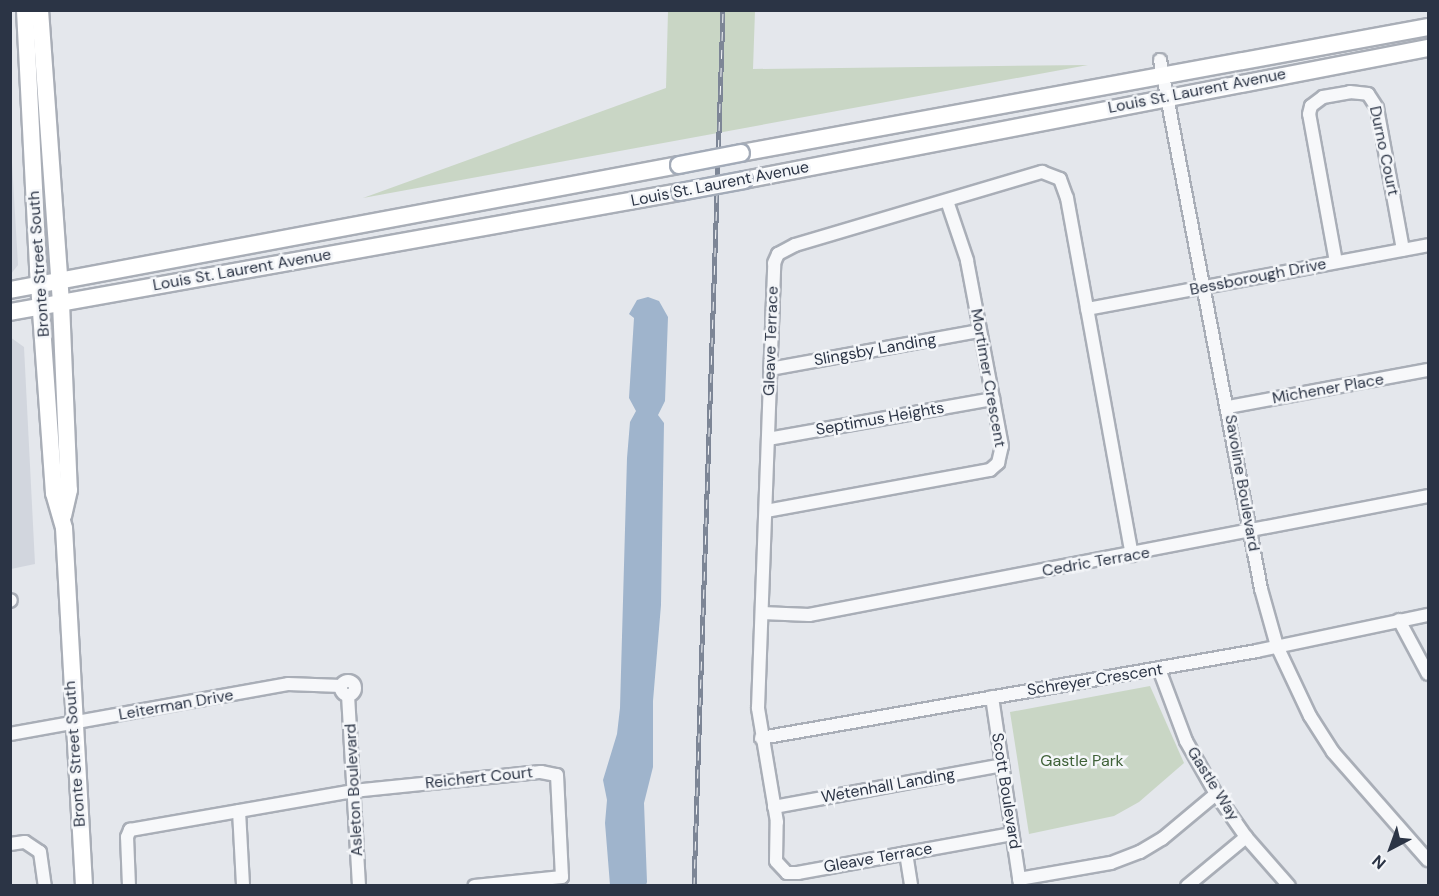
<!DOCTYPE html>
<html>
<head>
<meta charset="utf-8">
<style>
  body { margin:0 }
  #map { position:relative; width:1439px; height:896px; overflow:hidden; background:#e4e7ec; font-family:"DM Sans",sans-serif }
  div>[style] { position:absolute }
  .built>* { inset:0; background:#d2d6de }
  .green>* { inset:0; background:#c9d6c5 }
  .water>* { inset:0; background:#9fb4cc }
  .roads { filter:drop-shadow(2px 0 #a9aeb7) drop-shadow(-2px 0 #a9aeb7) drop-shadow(0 2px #a9aeb7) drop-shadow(0 -2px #a9aeb7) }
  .minor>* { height:12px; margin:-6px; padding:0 6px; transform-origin:6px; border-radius:6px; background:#f7f8fa }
  .minor>.ring { margin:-6px; padding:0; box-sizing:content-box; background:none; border:12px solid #f7f8fa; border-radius:50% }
  .major>* { height:16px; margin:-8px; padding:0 8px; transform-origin:8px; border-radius:8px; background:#fff }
  .rail>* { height:5px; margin-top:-2.5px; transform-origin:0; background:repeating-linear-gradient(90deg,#f4f6f9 0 9px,#7d8696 0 18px); box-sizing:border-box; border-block:2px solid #7d8696 }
  .bridges { filter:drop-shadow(2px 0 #a3abb8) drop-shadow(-2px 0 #a3abb8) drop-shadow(0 2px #a3abb8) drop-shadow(0 -2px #a3abb8) }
  .major-bridge>* { height:16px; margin:-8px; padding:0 8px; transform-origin:8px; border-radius:8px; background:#fff }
  span { translate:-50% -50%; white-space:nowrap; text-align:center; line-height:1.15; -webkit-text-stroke:5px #f4f6f9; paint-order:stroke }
  .street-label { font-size:16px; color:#2b3445 }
  .park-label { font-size:16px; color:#3f6138 }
  .frame { position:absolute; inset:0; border:12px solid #2b3445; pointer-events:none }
  .north { position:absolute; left:1361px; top:818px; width:60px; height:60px; -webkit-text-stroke:4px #f4f6f9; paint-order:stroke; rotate:221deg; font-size:16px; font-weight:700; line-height:24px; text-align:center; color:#2b3445 }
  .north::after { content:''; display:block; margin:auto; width:21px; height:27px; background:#2b3445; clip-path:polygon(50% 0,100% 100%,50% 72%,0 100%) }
</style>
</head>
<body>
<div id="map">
  <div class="built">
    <div style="clip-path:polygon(11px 146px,18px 265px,11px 274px,10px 274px)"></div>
    <div style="clip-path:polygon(10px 337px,24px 347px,35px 564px,11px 569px)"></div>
  </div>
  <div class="green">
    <div style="clip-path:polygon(668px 11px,755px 11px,753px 69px,1088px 65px,363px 198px,666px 88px)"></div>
    <div style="clip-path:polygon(1150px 686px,1184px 763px,1139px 802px,1114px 816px,1029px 834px,1010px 712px)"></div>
  </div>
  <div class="water">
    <div style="clip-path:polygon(648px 297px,659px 301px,668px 317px,665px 401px,658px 415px,664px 423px,661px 605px,653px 701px,653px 767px,644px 803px,647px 882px,646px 885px,610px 885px,605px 823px,607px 800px,603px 780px,617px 734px,620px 708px,627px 458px,630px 422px,636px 411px,629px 398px,634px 318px,629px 314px,637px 300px)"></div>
  </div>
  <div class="roads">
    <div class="minor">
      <div style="left:1160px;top:60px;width:539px;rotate:79.19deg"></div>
      <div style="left:1261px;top:589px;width:59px;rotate:74.3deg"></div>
      <div style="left:1277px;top:646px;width:77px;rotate:64.8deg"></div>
      <div style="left:1310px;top:716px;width:43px;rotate:57.4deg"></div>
      <div style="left:1333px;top:752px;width:144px;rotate:48.7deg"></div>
      <div style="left:1336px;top:262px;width:150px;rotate:-100.3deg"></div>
      <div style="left:1309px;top:114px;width:8px;rotate:-76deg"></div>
      <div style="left:1311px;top:106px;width:15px;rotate:-37deg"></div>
      <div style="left:1323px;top:97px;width:27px;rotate:-10deg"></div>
      <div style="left:1350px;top:92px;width:18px;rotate:6deg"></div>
      <div style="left:1368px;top:94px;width:17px;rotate:57deg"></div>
      <div style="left:1377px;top:108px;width:144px;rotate:79.6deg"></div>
      <div style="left:1087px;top:309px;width:347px;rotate:-10.6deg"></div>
      <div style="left:770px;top:369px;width:213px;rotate:-10.3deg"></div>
      <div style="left:1228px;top:407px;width:203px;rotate:-10.5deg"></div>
      <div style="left:768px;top:439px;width:229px;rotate:-10.1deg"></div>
      <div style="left:766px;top:511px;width:228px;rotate:-10.4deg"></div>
      <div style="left:990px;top:470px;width:11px;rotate:-41deg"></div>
      <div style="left:998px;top:463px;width:17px;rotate:-77deg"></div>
      <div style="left:1002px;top:446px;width:189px;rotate:-100.7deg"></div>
      <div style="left:967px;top:260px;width:62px;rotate:-108.7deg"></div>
      <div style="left:10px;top:601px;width:1px;rotate:-45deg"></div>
      <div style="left:762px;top:613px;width:47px;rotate:2.4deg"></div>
      <div style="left:809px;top:615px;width:630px;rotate:-10.88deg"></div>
      <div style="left:1399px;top:620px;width:61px;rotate:61.8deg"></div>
      <div style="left:1159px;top:669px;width:77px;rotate:69.4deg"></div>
      <div style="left:1186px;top:741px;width:61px;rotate:60.5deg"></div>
      <div style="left:1216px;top:794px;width:52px;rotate:55.1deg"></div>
      <div style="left:1246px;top:837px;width:65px;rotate:48.7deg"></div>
      <div class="ring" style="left:341px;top:681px;width:2px;height:2px"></div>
      <div style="left:348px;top:695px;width:191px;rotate:86.7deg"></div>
      <div style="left:992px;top:697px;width:190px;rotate:81.5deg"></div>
      <div style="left:10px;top:734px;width:282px;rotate:-10.2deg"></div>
      <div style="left:288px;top:684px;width:53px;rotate:2.2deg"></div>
      <div style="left:761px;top:738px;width:504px;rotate:-9.95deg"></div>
      <div style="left:1257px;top:651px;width:175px;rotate:-11.9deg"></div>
      <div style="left:774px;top:807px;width:232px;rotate:-10.4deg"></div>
      <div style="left:239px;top:811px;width:75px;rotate:86.9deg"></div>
      <div style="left:1012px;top:834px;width:218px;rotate:169.7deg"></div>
      <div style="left:798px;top:873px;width:11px;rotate:180deg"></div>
      <div style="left:787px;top:873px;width:16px;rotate:-133deg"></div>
      <div style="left:776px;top:861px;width:39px;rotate:-89deg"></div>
      <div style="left:777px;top:822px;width:116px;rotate:-99.5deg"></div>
      <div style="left:758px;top:708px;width:445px;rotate:-87.9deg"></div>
      <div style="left:774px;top:263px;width:10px;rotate:-66deg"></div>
      <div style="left:778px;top:254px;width:19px;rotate:-28deg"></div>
      <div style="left:795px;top:245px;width:258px;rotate:-16.5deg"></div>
      <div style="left:1042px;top:172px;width:19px;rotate:21deg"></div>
      <div style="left:1060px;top:179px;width:20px;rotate:70deg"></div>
      <div style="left:1067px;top:198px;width:363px;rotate:79.7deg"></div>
      <div style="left:10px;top:844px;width:15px;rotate:-8deg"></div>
      <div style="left:25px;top:842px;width:18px;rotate:34deg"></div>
      <div style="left:40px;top:852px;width:34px;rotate:82deg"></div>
      <div style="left:906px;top:853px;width:33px;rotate:81deg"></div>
      <div style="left:1019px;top:879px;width:93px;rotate:-9.9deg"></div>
      <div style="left:1111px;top:863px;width:31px;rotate:-21deg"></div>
      <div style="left:1140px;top:852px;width:26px;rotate:-31deg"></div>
      <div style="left:1162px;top:839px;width:70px;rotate:-39.8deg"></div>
      <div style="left:129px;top:886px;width:49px;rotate:-92.3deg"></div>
      <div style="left:127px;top:837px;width:8px;rotate:-67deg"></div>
      <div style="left:130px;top:830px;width:226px;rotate:-9.9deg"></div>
      <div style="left:353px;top:791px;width:189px;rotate:-5.8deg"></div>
      <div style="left:541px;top:772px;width:16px;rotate:11deg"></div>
      <div style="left:557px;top:775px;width:102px;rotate:87.2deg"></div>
      <div style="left:562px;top:877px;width:88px;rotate:174.2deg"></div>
      <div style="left:1187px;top:886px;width:77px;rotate:-39.7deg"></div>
    </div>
    <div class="major">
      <div style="left:25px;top:10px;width:260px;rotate:87.1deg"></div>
      <div style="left:38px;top:270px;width:224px;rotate:85.9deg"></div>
      <div style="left:54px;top:493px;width:36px;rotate:74deg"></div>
      <div style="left:64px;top:528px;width:359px;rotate:86.8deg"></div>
      <div style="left:40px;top:10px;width:294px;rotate:85.9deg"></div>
      <div style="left:61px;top:303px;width:187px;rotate:87.6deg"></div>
      <div style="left:69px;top:490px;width:26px;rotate:103deg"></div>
      <div style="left:741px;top:153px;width:698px;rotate:-10.39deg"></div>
      <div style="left:744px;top:180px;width:697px;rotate:-10.92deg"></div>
      <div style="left:10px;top:290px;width:681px;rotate:-10.58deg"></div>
      <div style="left:10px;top:312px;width:681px;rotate:-10.15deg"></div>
    </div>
  </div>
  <div class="rail">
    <div style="left:694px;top:886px;width:876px;rotate:-88.1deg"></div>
  </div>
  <div class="bridges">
    <div class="major-bridge">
      <div style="left:679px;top:165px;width:63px;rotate:-11deg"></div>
      <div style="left:680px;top:192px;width:65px;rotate:-10.6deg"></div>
    </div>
  </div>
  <div class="street-label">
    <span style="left:1197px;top:91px;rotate:-11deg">Louis St. Laurent Avenue</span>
    <span style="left:1384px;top:151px;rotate:78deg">Durno Court</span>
    <span style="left:720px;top:184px;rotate:-11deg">Louis St. Laurent Avenue</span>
    <span style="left:39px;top:264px;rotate:-94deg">Bronte Street South</span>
    <span style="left:242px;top:270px;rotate:-10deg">Louis St. Laurent Avenue</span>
    <span style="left:1258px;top:277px;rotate:-11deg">Bessborough Drive</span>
    <span style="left:771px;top:341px;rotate:-88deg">Gleave Terrace</span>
    <span style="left:875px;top:350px;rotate:-10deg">Slingsby Landing</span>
    <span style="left:988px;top:378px;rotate:80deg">Mortimer Crescent</span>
    <span style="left:1328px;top:389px;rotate:-10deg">Michener Place</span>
    <span style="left:880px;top:419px;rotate:-10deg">Septimus Heights</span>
    <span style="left:1242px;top:483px;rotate:80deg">Savoline Boulevard</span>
    <span style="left:1096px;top:562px;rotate:-10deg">Cedric Terrace</span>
    <span style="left:1095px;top:680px;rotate:-9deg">Schreyer Crescent</span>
    <span style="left:176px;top:705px;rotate:-10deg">Leiterman Drive</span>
    <span style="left:75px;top:754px;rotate:-94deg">Bronte Street South</span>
    <span style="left:479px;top:778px;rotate:-6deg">Reichert Court</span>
    <span style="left:1213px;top:784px;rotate:58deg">Gastle Way</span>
    <span style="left:888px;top:786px;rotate:-10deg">Wetenhall Landing</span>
    <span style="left:354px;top:790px;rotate:-93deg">Asleton Boulevard</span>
    <span style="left:1006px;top:791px;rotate:81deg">Scott Boulevard</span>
    <span style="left:878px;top:858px;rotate:-10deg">Gleave Terrace</span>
  </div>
  <div class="park-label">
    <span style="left:1082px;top:761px">Gastle Park</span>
  </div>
  <div class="frame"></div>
  <div class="north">N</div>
</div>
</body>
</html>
